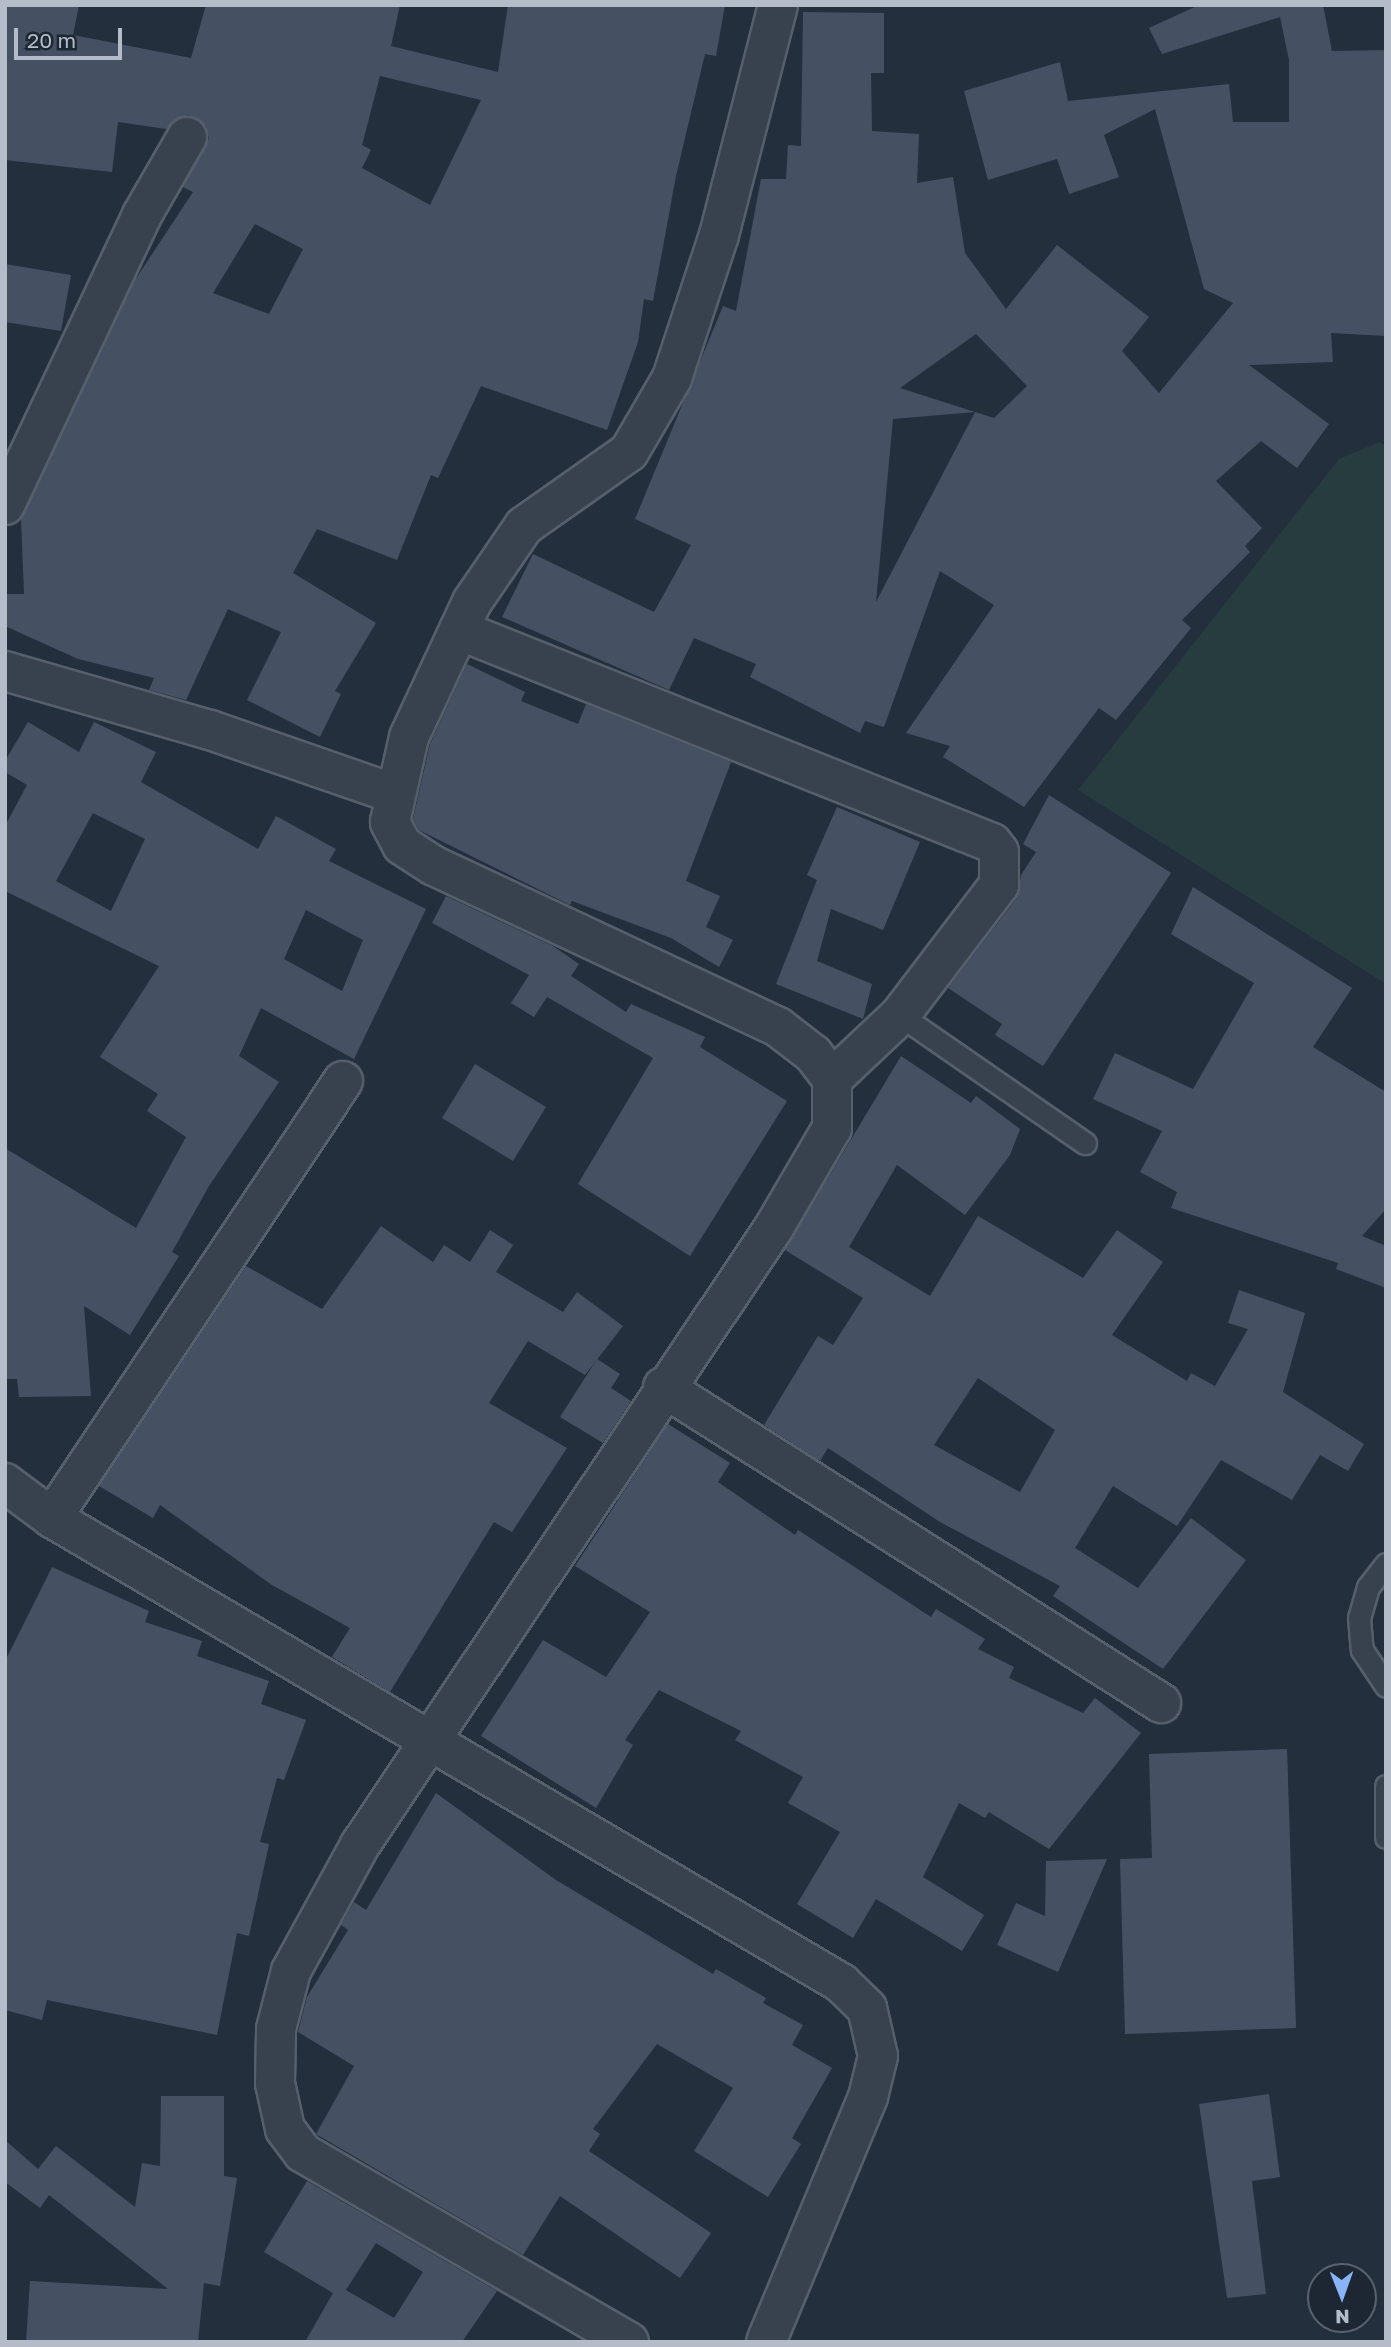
<!DOCTYPE html>
<html>
<head>
<meta charset="utf-8">
<style>
  body { margin:0 }
  #map { position:relative; width:1391px; height:2347px; overflow:hidden; background:#242f3e; font-family:"Golos Text",sans-serif }
  div>[style] { position:absolute }
  .green>* { inset:0; background:#263c3f }
  .building>* { inset:0; background:#455162 }
  .roads { filter:drop-shadow(2px 0 #565f6c) drop-shadow(-2px 0 #565f6c) drop-shadow(0 2px #565f6c) drop-shadow(0 -2px #565f6c) }
  .service>* { height:21px; margin:-10.5px; padding:0 10.5px; transform-origin:10.5px; border-radius:10.5px; background:#38414e }
  .minor>* { height:38px; margin:-19px; padding:0 19px; transform-origin:19px; border-radius:19px; background:#38414e }
  span { translate:-50% -50%; white-space:nowrap; text-align:center; line-height:1.15; -webkit-text-stroke:7px #1d2633; paint-order:stroke }
  .frame { position:absolute; inset:0; border:7px solid #b4bcc9; pointer-events:none }
  .north { position:absolute; left:1307px; top:2263px; width:70px; height:70px; box-sizing:border-box; background:#1d2633; border:2px solid #59626f; border-radius:50%; rotate:179deg; font-size:19px; font-weight:700; line-height:28px; text-align:center; color:#b4bcc9 }
  .north::after { content:''; display:block; margin:auto; width:24px; height:32px; background:#8ab4f8; clip-path:polygon(50% 0,100% 100%,50% 72%,0 100%) }
  .scale { position:absolute; left:14px; top:28px; width:108px; height:32px; box-sizing:border-box; border:4px solid #b4bcc9; border-top:0; padding-left:9px; font-size:21px; line-height:24px; white-space:nowrap; color:#b4bcc9; -webkit-text-stroke:5px #1d2633; paint-order:stroke }
</style>
</head>
<body>
<div id="map">
  <div class="green">
    <div style="clip-path:polygon(1379px 442px,1386px 445px,1386px 984px,1078px 790px,1339px 459px)"></div>
  </div>
  <div class="building">
    <div style="clip-path:polygon(evenodd,5px 5px,79px 5px,73px 35px,191px 58px,206px 5px,400px 5px,391px 46px,498px 72px,508px 5px,725px 5px,716px 56px,705px 54px,676px 176px,653px 301px,644px 299px,638px 342px,607px 430px,481px 386px,438px 478px,431px 475px,397px 560px,317px 529px,293px 573px,376px 623px,335px 691px,341px 694px,320px 737px,247px 700px,281px 632px,228px 609px,186px 700px,149px 690px,154px 678px,78px 659px,5px 626px,5px 594px,24px 594px,21px 518px,135px 280px,193px 192px,183px 187px,209px 138px,206px 126px,188px 115px,166px 129px,118px 122px,112px 172px,5px 160px,5px 5px,380px 76px,481px 100px,430px 205px,362px 168px,371px 150px,362px 145px,380px 76px,5px 5px,255px 224px,303px 249px,269px 314px,213px 293px,255px 224px)"></div>
    <div style="clip-path:polygon(evenodd,1199px 5px,1323px 5px,1332px 51px,1386px 50px,1386px 336px,1331px 333px,1333px 362px,1249px 365px,1329px 424px,1297px 468px,1261px 441px,1216px 481px,1262px 528px,1245px 546px,1250px 552px,1182px 620px,1191px 628px,1116px 720px,1099px 708px,1024px 807px,943px 757px,950px 746px,906px 733px,994px 605px,940px 571px,884px 727px,865px 721px,860px 733px,750px 677px,756px 664px,694px 638px,669px 690px,502px 617px,533px 554px,654px 612px,691px 545px,635px 519px,723px 306px,736px 311px,761px 179px,786px 179px,788px 145px,801px 146px,803px 12px,884px 13px,884px 73px,871px 73px,872px 131px,919px 134px,917px 183px,953px 177px,965px 253px,1006px 309px,1057px 245px,1149px 317px,1122px 351px,1159px 393px,1233px 303px,1204px 289px,1155px 109px,1104px 135px,1119px 177px,1069px 194px,1057px 159px,988px 180px,964px 91px,1060px 62px,1068px 101px,1229px 84px,1233px 122px,1289px 122px,1289px 60px,1280px 17px,1162px 54px,1149px 28px,1199px 5px,976px 334px,1027px 386px,994px 418px,975px 412px,876px 602px,893px 419px,975px 412px,900px 388px,976px 334px)"></div>
    <div style="clip-path:polygon(5px 264px,71px 275px,61px 331px,5px 322px)"></div>
    <div style="clip-path:polygon(467px 664px,525px 692px,521px 701px,578px 724px,586px 704px,731px 762px,686px 881px,720px 896px,706px 927px,733px 940px,719px 967px,671px 938px,572px 901px,570px 905px,419px 830px,413px 819px,430px 744px)"></div>
    <div style="clip-path:polygon(evenodd,28px 722px,79px 752px,94px 722px,156px 752px,141px 782px,258px 849px,276px 816px,336px 849px,329px 861px,426px 909px,354px 1059px,261px 1008px,239px 1056px,279px 1082px,209px 1186px,172px 1252px,179px 1256px,130px 1335px,84px 1306px,91px 1396px,19px 1397px,17px 1379px,5px 1379px,5px 1148px,136px 1228px,186px 1137px,147px 1111px,158px 1094px,100px 1057px,159px 966px,5px 891px,5px 826px,27px 785px,5px 772px,5px 761px,28px 722px,93px 813px,145px 839px,111px 911px,56px 881px,93px 813px,28px 722px,306px 910px,363px 940px,342px 991px,284px 959px,306px 910px)"></div>
    <div style="clip-path:polygon(1049px 795px,1171px 873px,1043px 1066px,995px 1035px,1002px 1024px,948px 988px,1017px 898px,1021px 875px,1036px 852px,1023px 844px)"></div>
    <div style="clip-path:polygon(837px 807px,920px 842px,883px 930px,831px 909px,817px 961px,872px 984px,863px 1019px,776px 984px,817px 880px,807px 875px)"></div>
    <div style="clip-path:polygon(1193px 887px,1352px 988px,1313px 1047px,1386px 1092px,1386px 1209px,1362px 1236px,1386px 1246px,1386px 1288px,1336px 1269px,1338px 1263px,1171px 1208px,1177px 1192px,1140px 1172px,1162px 1131px,1093px 1099px,1115px 1053px,1193px 1089px,1254px 983px,1171px 934px)"></div>
    <div style="clip-path:polygon(446px 896px,553px 946px,579px 964px,571px 976px,626px 1012px,631px 1004px,705px 1037px,700px 1047px,787px 1101px,690px 1256px,578px 1184px,653px 1058px,547px 997px,534px 1017px,511px 1003px,529px 975px,432px 923px)"></div>
    <div style="clip-path:polygon(evenodd,901px 1056px,971px 1103px,976px 1096px,1020px 1129px,1010px 1155px,965px 1215px,897px 1165px,849px 1247px,930px 1296px,978px 1216px,1083px 1278px,1117px 1230px,1163px 1262px,1112px 1335px,1187px 1381px,1191px 1373px,1215px 1386px,1248px 1329px,1228px 1323px,1239px 1290px,1305px 1313px,1283px 1392px,1364px 1444px,1348px 1471px,1320px 1455px,1292px 1500px,1221px 1460px,1177px 1526px,1113px 1486px,1075px 1548px,1138px 1588px,1191px 1518px,1246px 1560px,1163px 1669px,1053px 1596px,1060px 1586px,940px 1522px,828px 1448px,820px 1461px,764px 1425px,818px 1336px,833px 1345px,863px 1298px,785px 1250px,901px 1056px,978px 1378px,1055px 1430px,1020px 1492px,934px 1445px,978px 1378px)"></div>
    <div style="clip-path:polygon(475px 1064px,546px 1107px,513px 1161px,442px 1118px)"></div>
    <div style="clip-path:polygon(381px 1226px,433px 1262px,444px 1245px,470px 1262px,490px 1230px,513px 1245px,496px 1272px,563px 1312px,577px 1292px,623px 1326px,585px 1375px,528px 1341px,489px 1403px,567px 1448px,512px 1532px,494px 1522px,390px 1692px,332px 1657px,350px 1628px,272px 1585px,160px 1505px,153px 1518px,99px 1486px,246px 1266px,322px 1309px)"></div>
    <div style="clip-path:polygon(597px 1359px,620px 1374px,611px 1388px,631px 1401px,603px 1443px,560px 1417px)"></div>
    <div style="clip-path:polygon(668px 1424px,730px 1463px,718px 1482px,795px 1535px,798px 1530px,931px 1617px,936px 1609px,985px 1639px,978px 1649px,1014px 1667px,1009px 1678px,1083px 1713px,1095px 1698px,1141px 1733px,1049px 1849px,989px 1812px,985px 1818px,959px 1803px,923px 1877px,984px 1915px,962px 1951px,876px 1899px,853px 1938px,797px 1904px,840px 1832px,788px 1803px,803px 1777px,735px 1740px,741px 1731px,659px 1690px,625px 1740px,633px 1745px,596px 1808px,481px 1736px,543px 1640px,606px 1677px,650px 1612px,575px 1566px)"></div>
    <div style="clip-path:polygon(52px 1567px,149px 1611px,145px 1622px,202px 1641px,197px 1656px,269px 1681px,261px 1704px,306px 1720px,284px 1780px,277px 1778px,260px 1842px,269px 1844px,249px 1936px,237px 1933px,217px 2035px,47px 2000px,42px 2020px,5px 2010px,5px 1661px)"></div>
    <div style="clip-path:polygon(1287px 1749px,1296px 2028px,1125px 2034px,1120px 1859px,1152px 1858px,1149px 1754px)"></div>
    <div style="clip-path:polygon(436px 1793px,556px 1880px,713px 1974px,716px 1969px,766px 1998px,763px 2003px,803px 2025px,792px 2045px,832px 2068px,792px 2138px,801px 2144px,768px 2197px,694px 2151px,733px 2088px,657px 2044px,593px 2129px,600px 2134px,589px 2151px,711px 2233px,680px 2278px,560px 2196px,523px 2255px,316px 2134px,354px 2066px,298px 2032px,307px 1997px,348px 1930px,341px 1925px,354px 1902px,366px 1910px)"></div>
    <div style="clip-path:polygon(1107px 1859px,1058px 1972px,997px 1945px,1016px 1903px,1045px 1916px,1046px 1861px)"></div>
    <div style="clip-path:polygon(1269px 2094px,1280px 2177px,1252px 2181px,1266px 2294px,1227px 2298px,1199px 2104px)"></div>
    <div style="clip-path:polygon(161px 2096px,224px 2096px,224px 2176px,237px 2178px,220px 2286px,204px 2283px,198px 2342px,26px 2342px,30px 2281px,168px 2289px,49px 2195px,40px 2208px,5px 2182px,5px 2140px,38px 2169px,56px 2146px,135px 2207px,142px 2163px,160px 2166px)"></div>
    <div style="clip-path:polygon(evenodd,307px 2181px,497px 2291px,462px 2342px,305px 2342px,333px 2293px,264px 2252px,307px 2181px,376px 2243px,423px 2272px,394px 2318px,346px 2290px,376px 2243px)"></div>
  </div>
  <div class="roads">
    <div class="service">
      <div style="left:900px;top:1015px;width:225px;rotate:34.7deg"></div>
      <div style="left:1386px;top:1564px;width:29px;rotate:128deg"></div>
      <div style="left:1368px;top:1587px;width:32px;rotate:106deg"></div>
      <div style="left:1359px;top:1618px;width:32px;rotate:85deg"></div>
      <div style="left:1362px;top:1650px;width:43px;rotate:56.3deg"></div>
      <div style="left:1386px;top:1786px;width:51px;rotate:90deg"></div>
    </div>
    <div class="minor">
      <div style="left:5px;top:505px;width:321px;rotate:-64.7deg"></div>
      <div style="left:142px;top:215px;width:90px;rotate:-60deg"></div>
      <div style="left:459px;top:630px;width:574px;rotate:21.78deg"></div>
      <div style="left:992px;top:843px;width:11px;rotate:52deg"></div>
      <div style="left:999px;top:852px;width:33px;rotate:90deg"></div>
      <div style="left:999px;top:885px;width:163px;rotate:127.3deg"></div>
      <div style="left:900px;top:1015px;width:93px;rotate:136.7deg"></div>
      <div style="left:5px;top:671px;width:213px;rotate:16.1deg"></div>
      <div style="left:210px;top:730px;width:193px;rotate:19.1deg"></div>
      <div style="left:663px;top:1387px;width:590px;rotate:32.4deg"></div>
      <div style="left:5px;top:1483px;width:59px;rotate:36.7deg"></div>
      <div style="left:52px;top:1518px;width:916px;rotate:30.51deg"></div>
      <div style="left:841px;top:1983px;width:36px;rotate:44deg"></div>
      <div style="left:867px;top:2008px;width:49px;rotate:77.1deg"></div>
      <div style="left:878px;top:2056px;width:42px;rotate:103.7deg"></div>
      <div style="left:868px;top:2097px;width:265px;rotate:112.6deg"></div>
      <div style="left:52px;top:1518px;width:525px;rotate:-56.34deg"></div>
      <div style="left:629px;top:2342px;width:377px;rotate:-149.9deg"></div>
      <div style="left:303px;top:2153px;width:30px;rotate:-127deg"></div>
      <div style="left:285px;top:2129px;width:47px;rotate:-102.3deg"></div>
      <div style="left:275px;top:2083px;width:54px;rotate:-88.9deg"></div>
      <div style="left:276px;top:2029px;width:60px;rotate:-75.5deg"></div>
      <div style="left:291px;top:1971px;width:144px;rotate:-61.3deg"></div>
      <div style="left:360px;top:1845px;width:742px;rotate:-56.16deg"></div>
      <div style="left:773px;top:1229px;width:117px;rotate:-59.7deg"></div>
      <div style="left:832px;top:1128px;width:49px;rotate:-90deg"></div>
      <div style="left:832px;top:1079px;width:31px;rotate:-127deg"></div>
      <div style="left:813px;top:1054px;width:44px;rotate:-142.4deg"></div>
      <div style="left:778px;top:1027px;width:380px;rotate:-154.9deg"></div>
      <div style="left:434px;top:866px;width:38px;rotate:-147deg"></div>
      <div style="left:402px;top:845px;width:26px;rotate:-118deg"></div>
      <div style="left:390px;top:822px;width:87px;rotate:-77.4deg"></div>
      <div style="left:409px;top:737px;width:149px;rotate:-65deg"></div>
      <div style="left:472px;top:602px;width:92px;rotate:-55.6deg"></div>
      <div style="left:524px;top:526px;width:128px;rotate:-35.2deg"></div>
      <div style="left:629px;top:452px;width:86px;rotate:-59.8deg"></div>
      <div style="left:672px;top:378px;width:151px;rotate:-71.8deg"></div>
      <div style="left:719px;top:235px;width:237px;rotate:-75.6deg"></div>
    </div>
  </div>
  <div class="frame"></div>
  <div class="north">N</div>
  <div class="scale">20 m</div>
</div>
</body>
</html>
